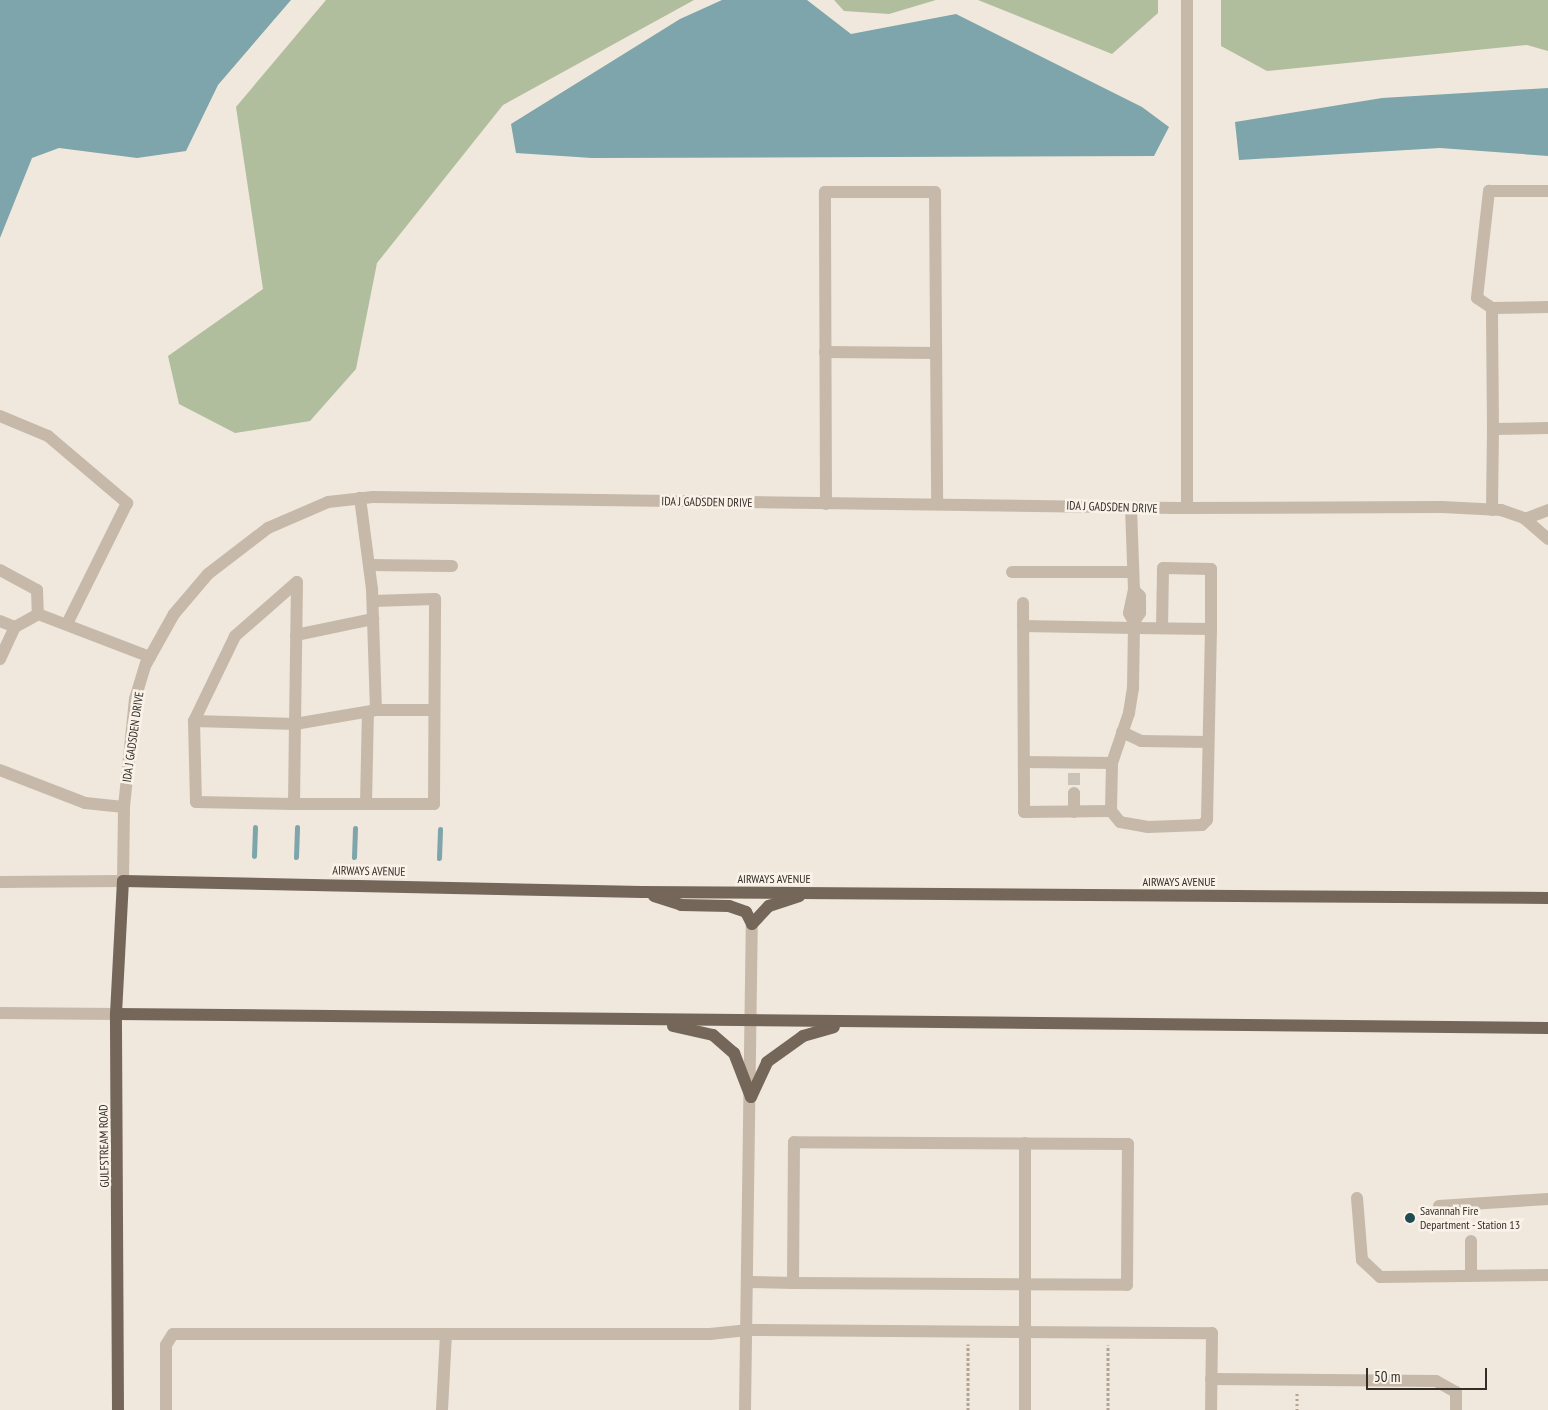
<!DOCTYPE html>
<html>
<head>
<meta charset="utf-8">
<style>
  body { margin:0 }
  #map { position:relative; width:1548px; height:1410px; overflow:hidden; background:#f0e8dc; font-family:"PT Sans Narrow",sans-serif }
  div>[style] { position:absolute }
  .green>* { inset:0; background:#b0be9d }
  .water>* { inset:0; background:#7da5ab }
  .stream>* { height:5px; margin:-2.5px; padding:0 2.5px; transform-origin:2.5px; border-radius:2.5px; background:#7da5ab }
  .minor-tunnel>* { height:12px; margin-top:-6px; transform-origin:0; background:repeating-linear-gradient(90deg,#cbc3b8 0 12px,transparent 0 18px) }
  .path>* { height:3px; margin-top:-1.5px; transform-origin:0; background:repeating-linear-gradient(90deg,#b3a393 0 2.5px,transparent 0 5px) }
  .minor>* { height:12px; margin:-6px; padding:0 6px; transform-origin:6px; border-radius:6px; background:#c7b9a9 }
  .major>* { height:12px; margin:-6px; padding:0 6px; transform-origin:6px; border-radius:6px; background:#75665a }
  .dots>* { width:14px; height:14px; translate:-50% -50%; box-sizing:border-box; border:2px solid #f8f2e8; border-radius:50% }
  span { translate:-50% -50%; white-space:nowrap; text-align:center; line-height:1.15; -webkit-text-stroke:5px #f8f2e8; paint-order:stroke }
  .street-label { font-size:12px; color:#352d28 }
  .poi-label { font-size:12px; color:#352d28 }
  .left { translate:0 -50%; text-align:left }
  .scale { position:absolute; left:1366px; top:1368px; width:121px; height:22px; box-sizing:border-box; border:2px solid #352d28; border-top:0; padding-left:6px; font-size:15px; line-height:18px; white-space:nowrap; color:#352d28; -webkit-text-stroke:4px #f8f2e8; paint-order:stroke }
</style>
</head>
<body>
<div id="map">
  <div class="green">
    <div style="clip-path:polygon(326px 0,694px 0,503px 105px,377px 263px,356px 369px,310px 421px,235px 433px,179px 404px,168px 356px,263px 289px,236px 107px)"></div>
    <div style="clip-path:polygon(834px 0,936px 0,889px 14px,844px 11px)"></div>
    <div style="clip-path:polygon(978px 0,1158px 0,1158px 13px,1112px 54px)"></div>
    <div style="clip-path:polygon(1221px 0,1548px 0,1548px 51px,1527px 45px,1267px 71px,1221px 46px)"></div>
  </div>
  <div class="water">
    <div style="clip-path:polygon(0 0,291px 0,218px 85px,186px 151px,137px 158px,59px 148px,32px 158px,0 238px)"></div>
    <div style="clip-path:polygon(722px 0,807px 0,851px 34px,956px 14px,1142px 107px,1169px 127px,1154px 156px,592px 158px,516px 153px,511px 124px,680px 19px)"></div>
    <div style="clip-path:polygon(1548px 88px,1548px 156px,1440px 148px,1239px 160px,1235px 122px,1382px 98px)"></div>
  </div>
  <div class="stream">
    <div style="left:254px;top:856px;width:29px;rotate:-88deg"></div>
    <div style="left:296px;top:857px;width:30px;rotate:-88deg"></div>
    <div style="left:354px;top:857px;width:29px;rotate:-88deg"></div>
    <div style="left:439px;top:858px;width:29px;rotate:-88deg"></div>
  </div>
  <div class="minor-tunnel">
    <div style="left:1074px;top:773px;width:20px;rotate:90deg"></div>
  </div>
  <div class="path">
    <div style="left:1297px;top:1393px;width:17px;rotate:90deg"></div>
    <div style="left:968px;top:1410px;width:66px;rotate:-90deg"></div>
    <div style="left:1108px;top:1410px;width:65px;rotate:-90deg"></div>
  </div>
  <div class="minor">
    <div style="left:1187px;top:0;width:508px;rotate:90deg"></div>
    <div style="left:1492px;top:308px;width:18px;rotate:-146deg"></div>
    <div style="left:1477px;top:298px;width:108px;rotate:-83.6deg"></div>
    <div style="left:1489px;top:191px;width:59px"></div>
    <div style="left:825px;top:352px;width:111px;rotate:0.5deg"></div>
    <div style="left:0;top:416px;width:52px;rotate:22.6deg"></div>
    <div style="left:48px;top:436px;width:104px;rotate:40.3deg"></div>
    <div style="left:127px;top:503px;width:135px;rotate:116.4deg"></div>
    <div style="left:1493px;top:429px;width:121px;rotate:-90.5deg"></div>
    <div style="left:1492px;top:308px;width:56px;rotate:-1deg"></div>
    <div style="left:826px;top:504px;width:312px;rotate:-90.2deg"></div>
    <div style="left:825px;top:192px;width:110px"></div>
    <div style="left:935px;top:192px;width:310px;rotate:89.6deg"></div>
    <div style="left:1492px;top:510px;width:81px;rotate:-89.3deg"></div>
    <div style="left:1493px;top:429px;width:55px;rotate:-1deg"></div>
    <div style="left:1525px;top:519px;width:25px;rotate:-21deg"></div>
    <div style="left:369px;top:565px;width:83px;rotate:0.7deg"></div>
    <div style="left:0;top:570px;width:42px;rotate:28.4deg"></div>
    <div style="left:37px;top:590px;width:24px;rotate:88deg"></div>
    <div style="left:1012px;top:572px;width:121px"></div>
    <div style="left:1134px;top:590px;width:8px;rotate:45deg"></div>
    <div style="left:1140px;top:596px;width:17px;rotate:90deg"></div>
    <div style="left:1140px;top:613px;width:11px;rotate:124deg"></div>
    <div style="left:1023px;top:603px;width:209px;rotate:89.7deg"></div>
    <div style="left:1024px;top:812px;width:87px;rotate:-0.7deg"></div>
    <div style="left:0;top:621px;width:16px;rotate:22deg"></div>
    <div style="left:1023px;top:626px;width:111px;rotate:1deg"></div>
    <div style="left:1134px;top:628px;width:77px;rotate:0.7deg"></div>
    <div style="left:1211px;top:629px;width:191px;rotate:91.2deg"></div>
    <div style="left:1207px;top:820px;width:7px;rotate:135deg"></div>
    <div style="left:1202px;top:825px;width:54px;rotate:177.9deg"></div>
    <div style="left:1148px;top:827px;width:28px;rotate:-170deg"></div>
    <div style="left:1120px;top:822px;width:14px;rotate:-129deg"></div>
    <div style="left:1111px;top:811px;width:48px;rotate:-88.8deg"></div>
    <div style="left:1112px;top:763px;width:53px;rotate:-71.2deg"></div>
    <div style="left:1129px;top:713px;width:24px;rotate:-81deg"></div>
    <div style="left:1133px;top:689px;width:61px;rotate:-89.1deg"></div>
    <div style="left:1134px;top:628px;width:6px;rotate:-90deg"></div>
    <div style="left:1134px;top:622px;width:10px;rotate:-119deg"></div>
    <div style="left:1129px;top:613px;width:24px;rotate:-78deg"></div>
    <div style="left:1134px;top:590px;width:83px;rotate:-92.1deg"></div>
    <div style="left:1162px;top:628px;width:60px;rotate:-89deg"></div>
    <div style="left:1163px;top:568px;width:48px;rotate:1.2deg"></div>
    <div style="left:1211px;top:569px;width:60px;rotate:90deg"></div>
    <div style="left:296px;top:635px;width:79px;rotate:-11.7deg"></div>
    <div style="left:0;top:659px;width:35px;rotate:-65deg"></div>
    <div style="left:15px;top:627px;width:26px;rotate:-29deg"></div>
    <div style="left:38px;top:614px;width:120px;rotate:21deg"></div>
    <div style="left:376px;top:710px;width:58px"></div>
    <div style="left:194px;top:721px;width:81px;rotate:88.6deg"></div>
    <div style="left:196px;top:802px;width:98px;rotate:1.2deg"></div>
    <div style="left:294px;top:804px;width:80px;rotate:-89.3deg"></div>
    <div style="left:295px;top:724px;width:101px;rotate:-178.3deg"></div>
    <div style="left:194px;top:721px;width:94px;rotate:-64.2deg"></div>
    <div style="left:235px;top:636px;width:82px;rotate:-41.1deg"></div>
    <div style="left:297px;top:582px;width:142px;rotate:90.8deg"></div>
    <div style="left:295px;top:724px;width:82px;rotate:-9.8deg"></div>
    <div style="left:376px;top:710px;width:121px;rotate:-91.9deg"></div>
    <div style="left:372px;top:589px;width:92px;rotate:-97.5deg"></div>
    <div style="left:1122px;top:732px;width:21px;rotate:25deg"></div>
    <div style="left:1141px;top:741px;width:67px;rotate:0.9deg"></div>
    <div style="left:1024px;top:762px;width:88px;rotate:0.7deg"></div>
    <div style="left:0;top:770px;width:91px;rotate:21.2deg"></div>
    <div style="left:85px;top:803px;width:39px;rotate:6deg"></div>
    <div style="left:1074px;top:793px;width:19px;rotate:90deg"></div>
    <div style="left:294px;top:804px;width:140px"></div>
    <div style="left:434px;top:804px;width:205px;rotate:-89.7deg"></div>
    <div style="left:435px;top:599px;width:62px;rotate:178.2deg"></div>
    <div style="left:366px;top:804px;width:92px;rotate:-88.8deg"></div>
    <div style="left:0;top:882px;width:123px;rotate:-0.5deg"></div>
    <div style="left:123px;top:881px;width:74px;rotate:-89.2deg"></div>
    <div style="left:124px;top:807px;width:109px;rotate:-84.2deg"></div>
    <div style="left:135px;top:699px;width:37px;rotate:-73deg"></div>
    <div style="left:146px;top:664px;width:57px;rotate:-60.8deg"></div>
    <div style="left:174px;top:614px;width:52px;rotate:-49.6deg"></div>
    <div style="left:208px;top:574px;width:76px;rotate:-37.5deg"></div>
    <div style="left:268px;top:528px;width:65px;rotate:-23.4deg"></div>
    <div style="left:328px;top:502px;width:45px;rotate:-6.3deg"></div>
    <div style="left:373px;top:497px;width:804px;rotate:0.78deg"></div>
    <div style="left:1177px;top:508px;width:265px;rotate:-0.2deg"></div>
    <div style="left:1442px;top:507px;width:59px;rotate:2.9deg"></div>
    <div style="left:1501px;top:510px;width:24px;rotate:19deg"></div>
    <div style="left:1524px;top:518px;width:32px;rotate:41deg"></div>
    <div style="left:0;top:1013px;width:116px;rotate:0.5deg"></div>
    <div style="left:1357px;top:1198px;width:62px;rotate:85.4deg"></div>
    <div style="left:1362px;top:1260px;width:25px;rotate:43deg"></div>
    <div style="left:1380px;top:1277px;width:168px;rotate:-0.7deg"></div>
    <div style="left:1439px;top:1206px;width:109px;rotate:-3.7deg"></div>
    <div style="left:1471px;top:1241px;width:33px;rotate:90deg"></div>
    <div style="left:747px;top:1282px;width:46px;rotate:1.2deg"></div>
    <div style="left:793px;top:1283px;width:334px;rotate:0.3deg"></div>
    <div style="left:1127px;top:1285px;width:141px;rotate:-89.6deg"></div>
    <div style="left:1128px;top:1144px;width:334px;rotate:-179.7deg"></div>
    <div style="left:794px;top:1142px;width:141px;rotate:90.4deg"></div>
    <div style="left:1211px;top:1379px;width:225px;rotate:0.5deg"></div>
    <div style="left:1436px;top:1381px;width:23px;rotate:29deg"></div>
    <div style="left:1456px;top:1392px;width:18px;rotate:90deg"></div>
    <div style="left:166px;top:1410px;width:65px;rotate:-90deg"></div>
    <div style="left:166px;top:1345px;width:13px;rotate:-58deg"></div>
    <div style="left:173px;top:1334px;width:537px"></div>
    <div style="left:710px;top:1334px;width:37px;rotate:-6deg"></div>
    <div style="left:747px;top:1330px;width:465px;rotate:0.4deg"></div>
    <div style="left:1212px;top:1333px;width:77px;rotate:90.7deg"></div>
    <div style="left:442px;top:1410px;width:76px;rotate:-87deg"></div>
    <div style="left:745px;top:1410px;width:486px;rotate:-89.2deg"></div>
    <div style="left:1025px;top:1410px;width:267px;rotate:-90deg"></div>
  </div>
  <div class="major">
    <div style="left:654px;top:896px;width:28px;rotate:18deg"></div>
    <div style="left:681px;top:905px;width:48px;rotate:1.2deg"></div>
    <div style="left:729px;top:906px;width:18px;rotate:19deg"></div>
    <div style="left:746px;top:912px;width:13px;rotate:63deg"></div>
    <div style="left:752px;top:924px;width:25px;rotate:-47deg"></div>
    <div style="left:769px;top:906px;width:32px;rotate:-18deg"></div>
    <div style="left:116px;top:1014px;width:1432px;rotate:0.56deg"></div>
    <div style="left:673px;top:1026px;width:41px;rotate:12.7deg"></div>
    <div style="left:713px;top:1035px;width:28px;rotate:41deg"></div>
    <div style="left:734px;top:1053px;width:47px;rotate:68.9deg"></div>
    <div style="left:751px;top:1097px;width:38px;rotate:-65deg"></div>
    <div style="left:767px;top:1062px;width:44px;rotate:-35.8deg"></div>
    <div style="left:803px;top:1036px;width:32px;rotate:-16deg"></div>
    <div style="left:118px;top:1410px;width:396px;rotate:-90.3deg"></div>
    <div style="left:116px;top:1014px;width:133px;rotate:-87deg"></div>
    <div style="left:123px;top:881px;width:519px;rotate:1.21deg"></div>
    <div style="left:642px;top:892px;width:906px;rotate:0.38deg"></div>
  </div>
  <div class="dots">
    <div style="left:1410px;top:1218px;background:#214b53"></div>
  </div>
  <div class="street-label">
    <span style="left:707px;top:502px;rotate:1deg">IDA J GADSDEN DRIVE</span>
    <span style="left:1112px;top:507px;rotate:2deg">IDA J GADSDEN DRIVE</span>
    <span style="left:133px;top:737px;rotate:-82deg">IDA J GADSDEN DRIVE</span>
    <span style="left:369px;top:871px;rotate:1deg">AIRWAYS AVENUE</span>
    <span style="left:774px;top:879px">AIRWAYS AVENUE</span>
    <span style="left:1179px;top:882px">AIRWAYS AVENUE</span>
    <span style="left:104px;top:1146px;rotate:-91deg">GULFSTREAM ROAD</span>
  </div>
  <div class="poi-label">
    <span class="left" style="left:1420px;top:1218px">Savannah Fire<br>Department - Station 13</span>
  </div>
  <div class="scale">50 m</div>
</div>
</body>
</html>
